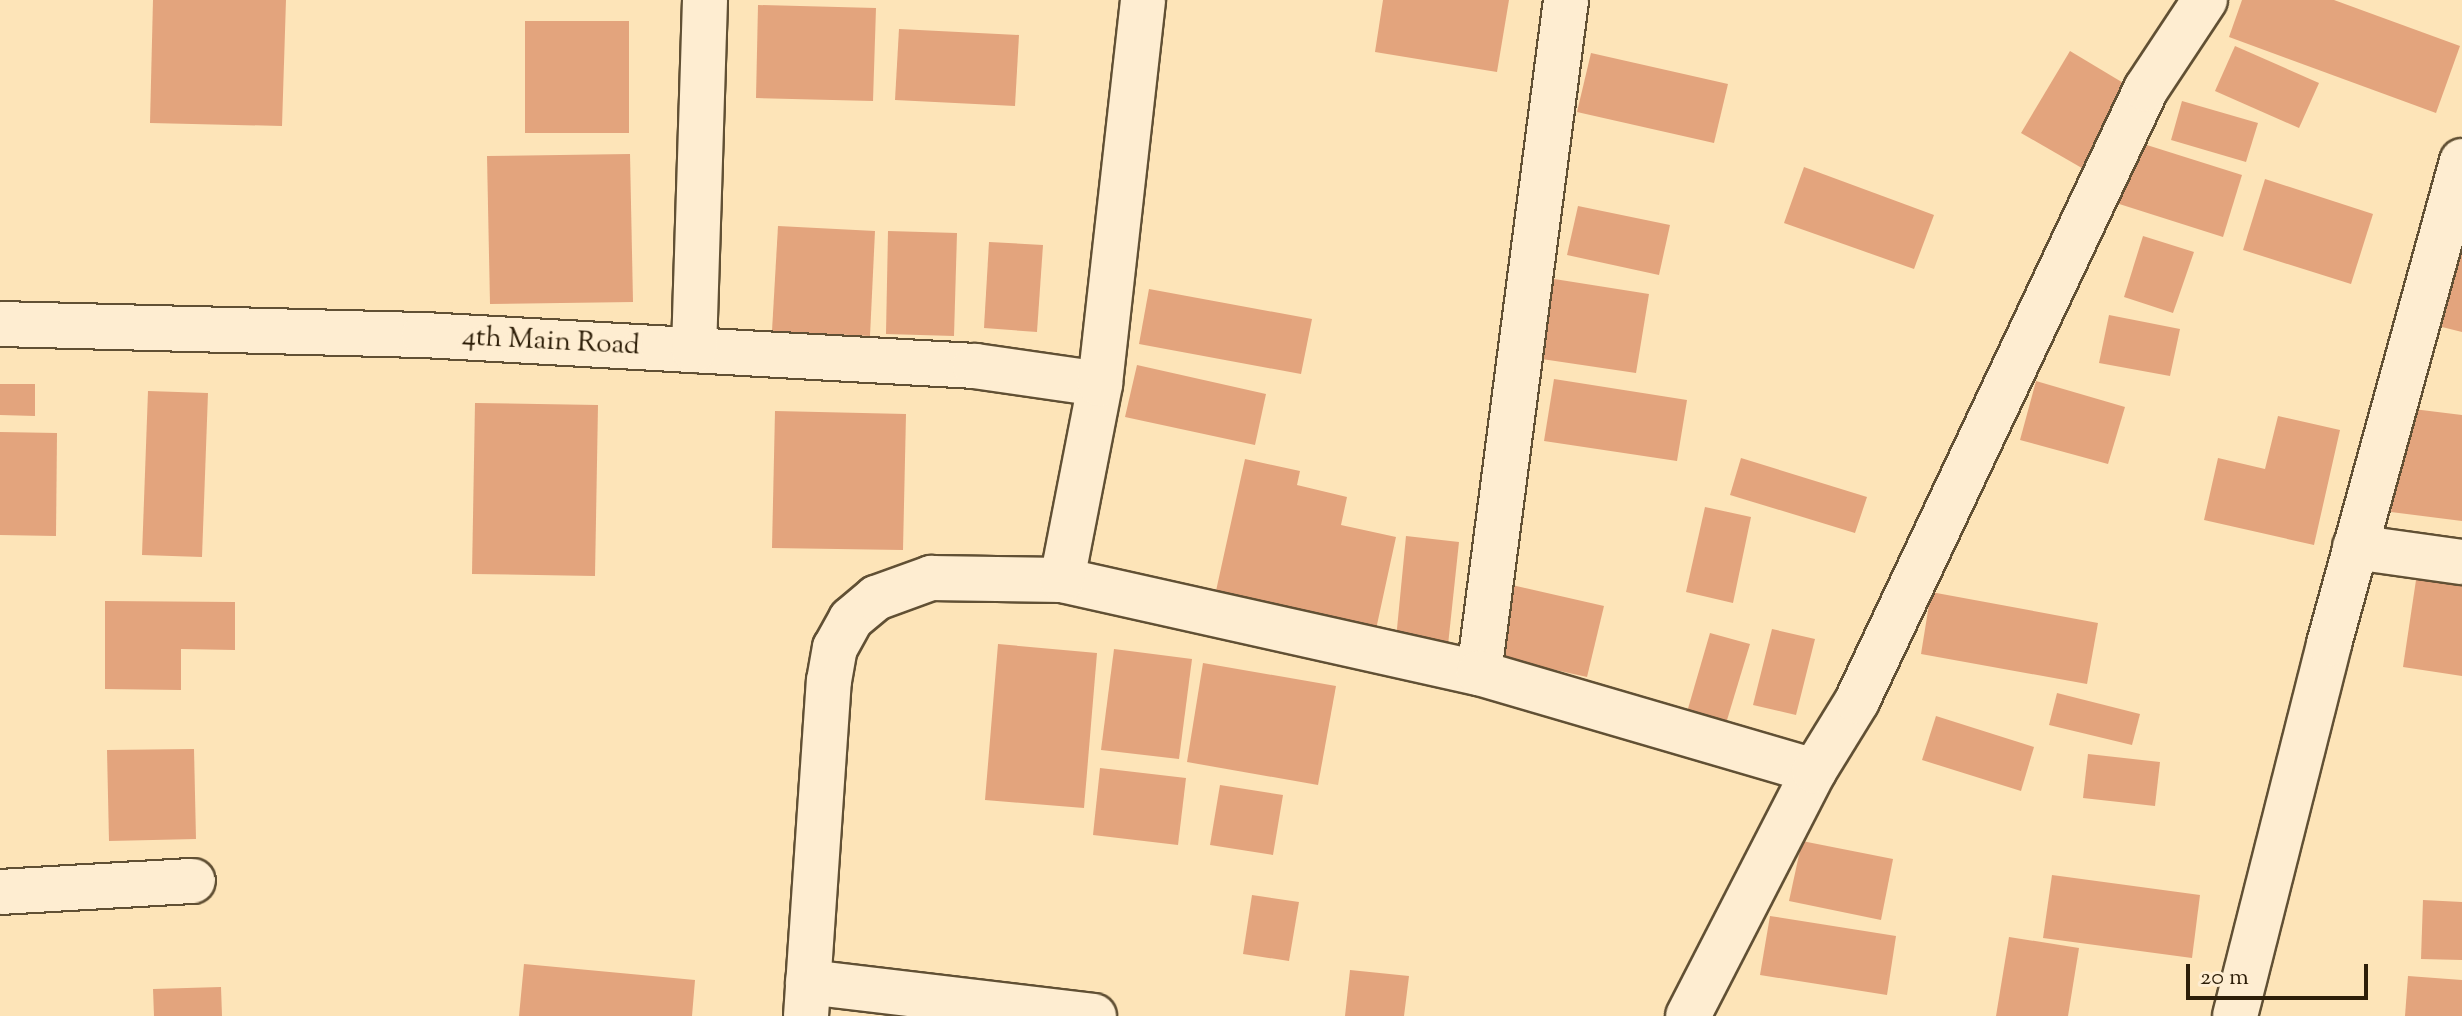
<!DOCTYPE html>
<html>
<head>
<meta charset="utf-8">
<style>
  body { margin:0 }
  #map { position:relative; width:2462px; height:1016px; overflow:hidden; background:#fde4b8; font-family:"Sorts Mill Goudy",serif }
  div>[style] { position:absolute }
  .building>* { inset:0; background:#e3a47d }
  .roads { filter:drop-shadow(2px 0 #615034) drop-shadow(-2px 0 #615034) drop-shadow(0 2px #615034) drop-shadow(0 -2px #615034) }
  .minor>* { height:44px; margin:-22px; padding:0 22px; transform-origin:22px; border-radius:22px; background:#feedd1 }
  span { translate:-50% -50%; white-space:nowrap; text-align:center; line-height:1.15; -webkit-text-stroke:8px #feedd1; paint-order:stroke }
  .street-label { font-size:28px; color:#2d1e08 }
  .scale { position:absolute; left:2186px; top:964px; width:182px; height:36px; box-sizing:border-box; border:4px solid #2d1e08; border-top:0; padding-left:10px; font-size:24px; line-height:28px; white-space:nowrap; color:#2d1e08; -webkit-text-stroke:6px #feedd1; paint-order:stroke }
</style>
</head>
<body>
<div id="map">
  <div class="building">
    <div style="clip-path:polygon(153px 0,286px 0,282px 126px,150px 123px)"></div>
    <div style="clip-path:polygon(1383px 0,1509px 0,1497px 72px,1375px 52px)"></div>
    <div style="clip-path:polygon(2242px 0,2334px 0,2460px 46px,2436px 113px,2229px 37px)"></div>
    <div style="clip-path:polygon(758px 5px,876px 8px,873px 101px,756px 98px)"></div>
    <div style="clip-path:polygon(525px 21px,629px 21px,629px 133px,525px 133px)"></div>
    <div style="clip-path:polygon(899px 29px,1019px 35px,1015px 106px,895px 100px)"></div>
    <div style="clip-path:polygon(2235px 46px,2319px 83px,2299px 128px,2215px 91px)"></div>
    <div style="clip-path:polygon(2070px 51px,2135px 90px,2087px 171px,2021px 133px)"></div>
    <div style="clip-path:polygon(1591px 53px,1728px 84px,1714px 143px,1577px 112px)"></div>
    <div style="clip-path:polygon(2182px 101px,2258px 123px,2246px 162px,2171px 140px)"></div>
    <div style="clip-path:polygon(2131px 140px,2242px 175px,2223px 237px,2113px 202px)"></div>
    <div style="clip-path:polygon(630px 154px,633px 302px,490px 304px,487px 156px)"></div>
    <div style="clip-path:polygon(1804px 167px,1934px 215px,1914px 269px,1784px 223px)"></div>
    <div style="clip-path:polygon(2265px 179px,2373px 214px,2351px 284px,2243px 250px)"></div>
    <div style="clip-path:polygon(1578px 206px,1670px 225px,1659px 275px,1567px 255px)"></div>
    <div style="clip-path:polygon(778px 226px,875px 231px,870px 336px,772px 331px)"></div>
    <div style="clip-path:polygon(888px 231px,957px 233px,954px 336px,886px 334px)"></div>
    <div style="clip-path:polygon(2143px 236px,2194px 252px,2173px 313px,2124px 297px)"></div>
    <div style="clip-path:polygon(2462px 239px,2462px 332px,2438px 326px)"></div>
    <div style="clip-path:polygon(989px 242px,1043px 245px,1037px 332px,984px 328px)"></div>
    <div style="clip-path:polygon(1548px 278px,1649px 294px,1636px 373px,1535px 358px)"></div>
    <div style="clip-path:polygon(1149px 289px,1312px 319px,1301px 374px,1139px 344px)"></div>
    <div style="clip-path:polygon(2109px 315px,2180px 329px,2170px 376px,2099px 363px)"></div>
    <div style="clip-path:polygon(1137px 365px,1266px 394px,1255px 445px,1125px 417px)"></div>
    <div style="clip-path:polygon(1554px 379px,1687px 400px,1677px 461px,1544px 441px)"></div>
    <div style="clip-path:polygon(2036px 381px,2125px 407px,2108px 464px,2020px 440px)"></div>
    <div style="clip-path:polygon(0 384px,35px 384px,35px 416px,0 415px)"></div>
    <div style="clip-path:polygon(148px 391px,208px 393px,202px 557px,142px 555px)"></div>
    <div style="clip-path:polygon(475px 403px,598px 405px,595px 576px,472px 574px)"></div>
    <div style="clip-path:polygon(2405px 408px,2462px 415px,2462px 521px,2391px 512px)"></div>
    <div style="clip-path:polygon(775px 411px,906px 414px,903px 550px,772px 548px)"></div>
    <div style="clip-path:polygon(2278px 416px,2340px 430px,2314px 545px,2204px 520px,2218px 458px,2265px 469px)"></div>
    <div style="clip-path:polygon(0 432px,57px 433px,56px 536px,0 535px)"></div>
    <div style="clip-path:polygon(1741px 458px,1867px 497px,1855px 533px,1730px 495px)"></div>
    <div style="clip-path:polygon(1245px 459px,1300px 471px,1297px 485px,1347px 497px,1341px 525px,1396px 537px,1375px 634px,1214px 600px)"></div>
    <div style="clip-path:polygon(1705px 507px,1751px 517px,1733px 603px,1686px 592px)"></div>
    <div style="clip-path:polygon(1406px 536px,1459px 542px,1448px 645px,1396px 639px)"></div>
    <div style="clip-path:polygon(2419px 560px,2462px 567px,2462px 676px,2403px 667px)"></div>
    <div style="clip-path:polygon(1512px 585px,1604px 606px,1587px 677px,1497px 657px)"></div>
    <div style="clip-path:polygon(1931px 592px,2098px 623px,2087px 684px,1921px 654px)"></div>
    <div style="clip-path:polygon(105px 601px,235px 602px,235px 650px,181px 649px,181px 690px,105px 689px)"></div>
    <div style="clip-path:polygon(1772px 629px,1815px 639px,1796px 715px,1753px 705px)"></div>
    <div style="clip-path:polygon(1710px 633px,1750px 644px,1724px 730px,1685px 719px)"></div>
    <div style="clip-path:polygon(998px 644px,1097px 653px,1084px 808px,985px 800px)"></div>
    <div style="clip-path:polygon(1114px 649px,1192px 659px,1179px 759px,1101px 750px)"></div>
    <div style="clip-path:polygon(1203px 663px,1336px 686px,1318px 785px,1187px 762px)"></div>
    <div style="clip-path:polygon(2057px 693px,2140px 714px,2132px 745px,2049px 725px)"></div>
    <div style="clip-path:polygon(1936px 716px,2034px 747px,2021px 791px,1922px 760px)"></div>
    <div style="clip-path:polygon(194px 749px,196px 839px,109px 841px,107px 750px)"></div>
    <div style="clip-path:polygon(2088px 754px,2160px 762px,2155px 806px,2083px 798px)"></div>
    <div style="clip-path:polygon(1100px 768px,1186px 778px,1178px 845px,1093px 835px)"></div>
    <div style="clip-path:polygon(1220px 785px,1283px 795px,1273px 855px,1210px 845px)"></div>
    <div style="clip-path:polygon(1802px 841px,1893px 859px,1881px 920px,1789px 901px)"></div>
    <div style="clip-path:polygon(2052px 875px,2200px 895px,2192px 958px,2043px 938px)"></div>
    <div style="clip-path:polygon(1252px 895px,1299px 902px,1289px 961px,1243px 954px)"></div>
    <div style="clip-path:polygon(2423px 900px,2462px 902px,2462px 960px,2421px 959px)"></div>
    <div style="clip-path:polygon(1770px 916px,1896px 936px,1887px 995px,1760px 975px)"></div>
    <div style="clip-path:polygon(2009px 937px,2079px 948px,2068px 1016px,1996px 1016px)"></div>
    <div style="clip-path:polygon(524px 964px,695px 980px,692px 1016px,519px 1016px)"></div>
    <div style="clip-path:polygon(1350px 970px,1409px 976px,1404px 1016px,1345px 1016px)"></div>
    <div style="clip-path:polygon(2408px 976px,2462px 980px,2462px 1016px,2405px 1016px)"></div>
    <div style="clip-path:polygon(221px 987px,222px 1016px,154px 1016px,153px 989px)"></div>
  </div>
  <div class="roads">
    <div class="minor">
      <div style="left:0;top:324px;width:424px;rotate:1.5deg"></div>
      <div style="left:424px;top:335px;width:552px;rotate:3.22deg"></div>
      <div style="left:975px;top:366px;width:126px;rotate:8.2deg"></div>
      <div style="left:694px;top:350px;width:350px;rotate:-88.2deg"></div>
      <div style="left:2355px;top:547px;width:108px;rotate:8deg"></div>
      <div style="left:1062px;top:580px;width:427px;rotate:12.6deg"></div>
      <div style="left:1479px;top:673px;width:679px;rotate:-82.63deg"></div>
      <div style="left:1479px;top:673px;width:349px;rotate:16.3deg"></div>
      <div style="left:0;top:892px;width:193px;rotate:-3.3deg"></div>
      <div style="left:808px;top:982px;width:288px;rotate:6.8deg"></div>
      <div style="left:806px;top:1016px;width:336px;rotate:-86.1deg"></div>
      <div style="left:829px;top:681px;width:34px;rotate:-80deg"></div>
      <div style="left:835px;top:648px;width:33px;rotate:-61deg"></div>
      <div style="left:851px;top:619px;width:33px;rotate:-40deg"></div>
      <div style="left:876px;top:598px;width:59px;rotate:-20deg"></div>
      <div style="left:931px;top:578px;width:131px;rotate:0.9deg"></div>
      <div style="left:1062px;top:580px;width:200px;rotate:-79deg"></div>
      <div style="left:1100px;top:384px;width:386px;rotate:-83.6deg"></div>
      <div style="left:1688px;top:1016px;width:276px;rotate:-62.8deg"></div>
      <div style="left:1814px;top:771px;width:82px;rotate:-58.4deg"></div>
      <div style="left:1857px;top:701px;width:677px;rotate:-64.72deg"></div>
      <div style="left:2146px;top:89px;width:107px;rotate:-56.5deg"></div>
      <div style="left:2235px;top:1016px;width:384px;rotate:-75.8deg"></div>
      <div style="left:2329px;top:644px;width:501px;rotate:-74.6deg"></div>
    </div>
  </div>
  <div class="street-label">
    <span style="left:551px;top:342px;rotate:3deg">4th Main Road</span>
  </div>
  <div class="scale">20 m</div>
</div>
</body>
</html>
